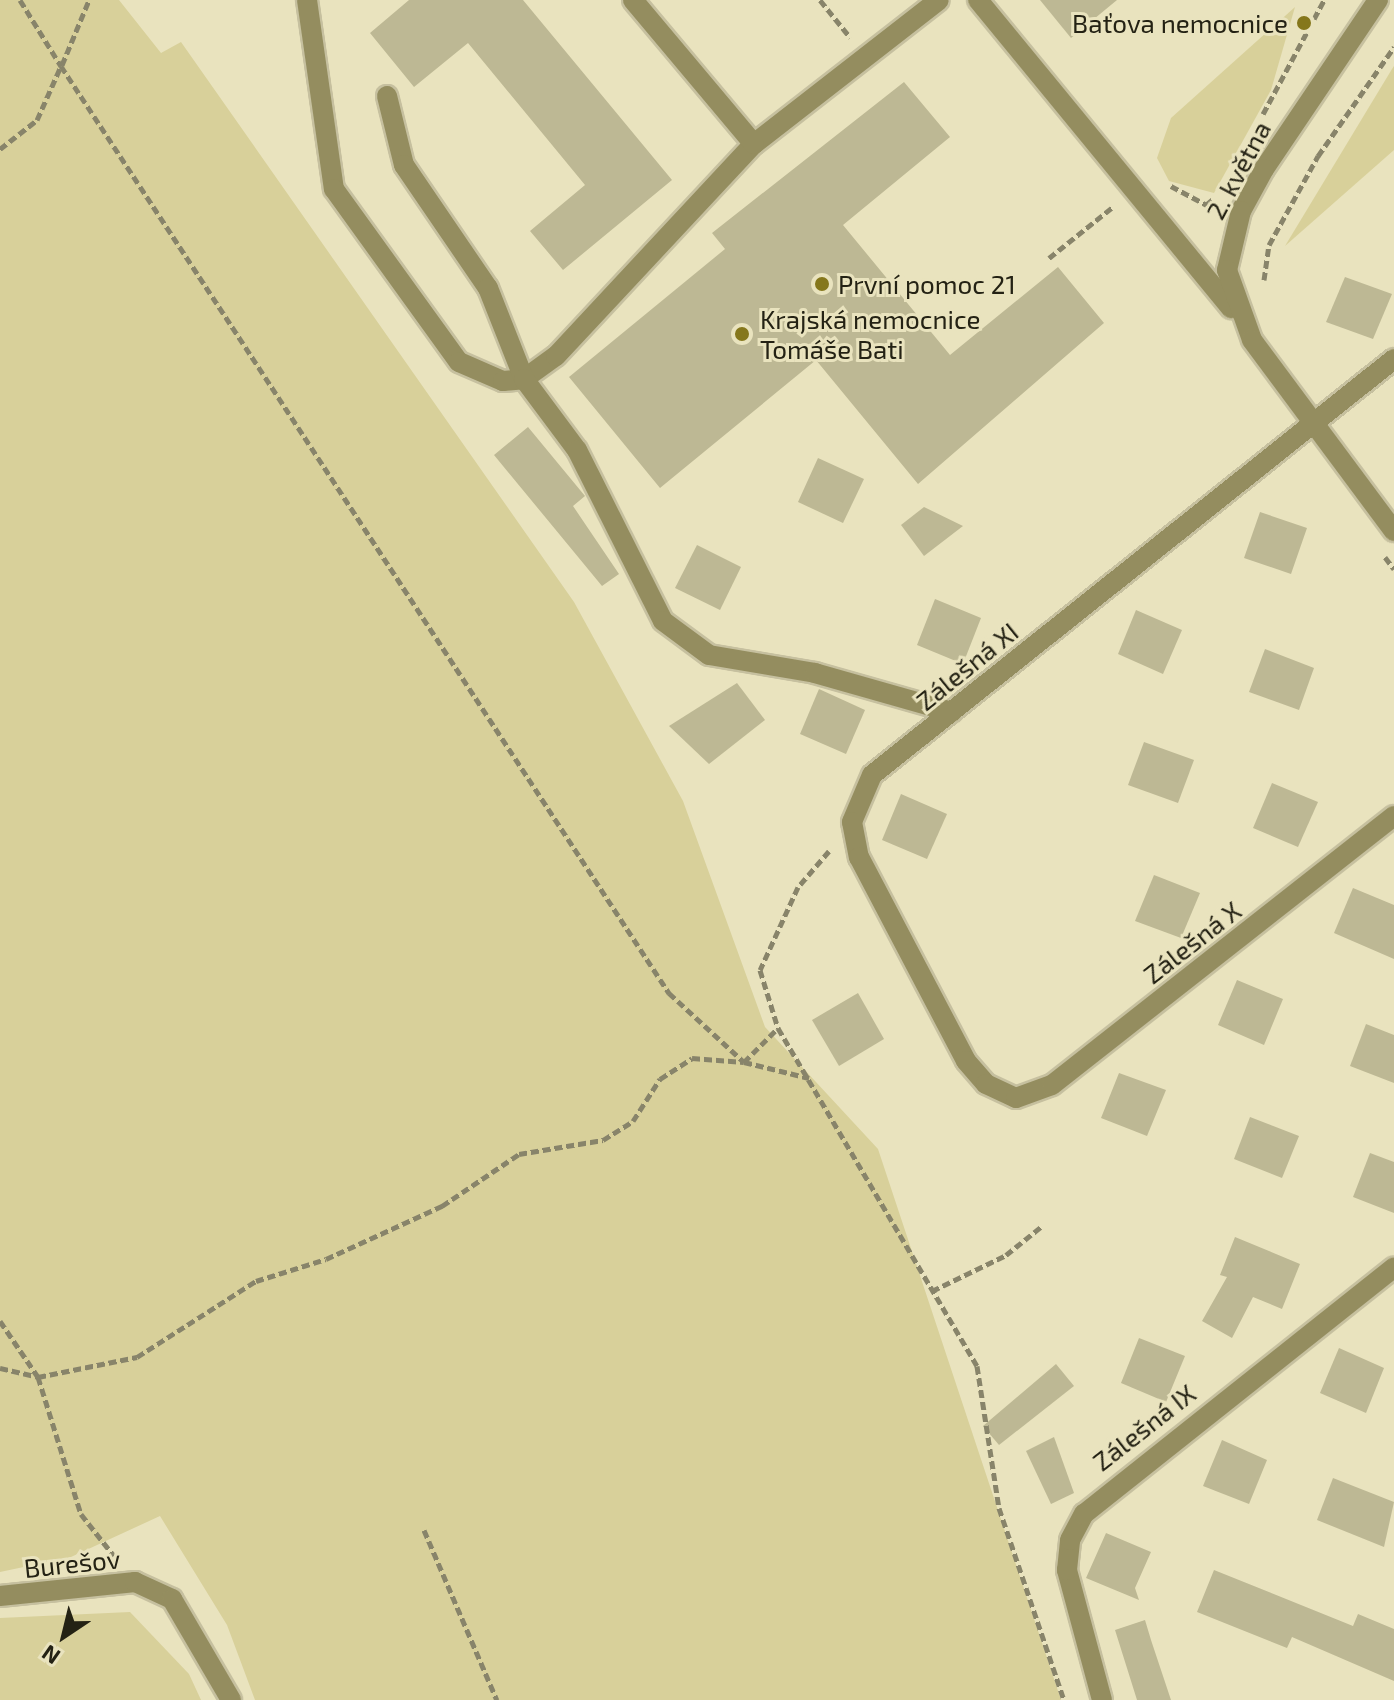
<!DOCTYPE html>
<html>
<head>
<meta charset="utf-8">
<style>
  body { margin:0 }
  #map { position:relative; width:1394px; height:1700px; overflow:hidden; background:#e9e3be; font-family:"Exo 2",sans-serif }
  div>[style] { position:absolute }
  .green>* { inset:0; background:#d8d09a }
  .building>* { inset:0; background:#bdb894 }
  .path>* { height:5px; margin-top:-2.5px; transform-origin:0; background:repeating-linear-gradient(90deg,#88846a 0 8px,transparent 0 12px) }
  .roads { filter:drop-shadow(2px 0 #c6c09f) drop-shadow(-2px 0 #c6c09f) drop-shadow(0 2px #c6c09f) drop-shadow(0 -2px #c6c09f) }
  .minor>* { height:20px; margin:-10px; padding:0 10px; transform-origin:10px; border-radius:10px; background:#948d5f }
  .dots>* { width:22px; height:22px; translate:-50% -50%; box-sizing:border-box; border:4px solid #e9e3be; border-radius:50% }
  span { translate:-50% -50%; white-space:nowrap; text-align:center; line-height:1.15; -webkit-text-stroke:6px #e9e3be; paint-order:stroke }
  .poi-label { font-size:26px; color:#242214 }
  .right { translate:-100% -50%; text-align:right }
  .left { translate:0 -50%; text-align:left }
  .street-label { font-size:26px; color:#242214 }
  .north { position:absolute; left:24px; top:1596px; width:80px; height:80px; -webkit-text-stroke:6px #e9e3be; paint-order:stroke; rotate:215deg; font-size:22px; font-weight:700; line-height:32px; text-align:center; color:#242214 }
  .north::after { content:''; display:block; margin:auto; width:28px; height:36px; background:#242214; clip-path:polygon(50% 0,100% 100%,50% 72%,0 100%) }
</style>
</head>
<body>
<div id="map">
  <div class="green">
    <div style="clip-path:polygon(0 0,119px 0,161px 53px,181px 42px,574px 602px,683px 801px,765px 1027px,878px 1149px,1061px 1700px,255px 1700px,227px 1625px,160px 1516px,71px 1557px,0 1572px)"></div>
    <div style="clip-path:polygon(1295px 7px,1271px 90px,1214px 193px,1169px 181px,1157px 158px,1171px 118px)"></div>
    <div style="clip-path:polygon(1394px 66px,1394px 150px,1285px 246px,1392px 69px)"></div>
    <div style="clip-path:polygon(130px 1612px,189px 1674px,201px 1700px,0 1700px,0 1618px)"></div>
  </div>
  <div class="building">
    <div style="clip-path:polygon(409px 0,523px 0,672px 180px,563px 270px,530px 231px,585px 185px,468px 43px,414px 87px,370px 33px)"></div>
    <div style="clip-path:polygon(1040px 0,1117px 0,1071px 38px)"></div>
    <div style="clip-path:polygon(904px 82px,950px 137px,843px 225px,950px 355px,1058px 267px,1104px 323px,918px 484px,816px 360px,660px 488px,569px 377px,725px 249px,712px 233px)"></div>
    <div style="clip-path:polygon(1345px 277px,1392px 294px,1373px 339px,1326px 322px)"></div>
    <div style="clip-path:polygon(528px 427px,585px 496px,573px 506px,619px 574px,602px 586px,494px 455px)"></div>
    <div style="clip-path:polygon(818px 458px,864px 479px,843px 523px,798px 502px)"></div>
    <div style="clip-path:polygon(924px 507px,963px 526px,924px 556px,901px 525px)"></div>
    <div style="clip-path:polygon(1260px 512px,1307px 528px,1291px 574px,1244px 558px)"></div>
    <div style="clip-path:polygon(697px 545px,741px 567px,720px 610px,675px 588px)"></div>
    <div style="clip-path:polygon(935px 599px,981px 618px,963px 664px,917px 645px)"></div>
    <div style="clip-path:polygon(1136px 610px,1182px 630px,1163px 674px,1118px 654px)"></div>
    <div style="clip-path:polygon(1265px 649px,1314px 668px,1299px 710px,1249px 692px)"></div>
    <div style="clip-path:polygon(737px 683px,765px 720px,709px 764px,669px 726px)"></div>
    <div style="clip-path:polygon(819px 689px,865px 710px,846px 754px,800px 734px)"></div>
    <div style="clip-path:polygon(1144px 742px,1194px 760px,1178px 803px,1128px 785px)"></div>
    <div style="clip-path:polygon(1272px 783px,1318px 802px,1298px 847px,1253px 828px)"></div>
    <div style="clip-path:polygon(901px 794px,947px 814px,927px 859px,882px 840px)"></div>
    <div style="clip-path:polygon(1154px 875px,1200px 893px,1181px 938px,1135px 921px)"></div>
    <div style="clip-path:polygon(1353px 888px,1394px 905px,1394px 959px,1334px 933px)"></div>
    <div style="clip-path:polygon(1237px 980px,1283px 999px,1264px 1045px,1218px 1025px)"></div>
    <div style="clip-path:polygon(858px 993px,884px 1039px,839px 1066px,812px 1020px)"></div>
    <div style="clip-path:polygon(1366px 1024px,1394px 1035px,1394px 1083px,1350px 1066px)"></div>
    <div style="clip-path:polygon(1119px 1073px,1166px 1090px,1147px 1136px,1101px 1118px)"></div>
    <div style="clip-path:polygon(1250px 1117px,1299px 1136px,1282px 1178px,1234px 1159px)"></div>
    <div style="clip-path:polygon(1370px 1153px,1394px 1162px,1394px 1213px,1353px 1197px)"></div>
    <div style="clip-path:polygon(1235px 1237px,1300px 1264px,1282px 1309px,1253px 1297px,1232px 1338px,1202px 1321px,1227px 1277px,1220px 1275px)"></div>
    <div style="clip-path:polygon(1139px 1338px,1185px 1356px,1166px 1402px,1121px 1383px)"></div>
    <div style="clip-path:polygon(1339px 1348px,1384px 1368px,1366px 1413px,1320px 1393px)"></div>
    <div style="clip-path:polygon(1056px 1364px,1074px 1386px,999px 1445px,983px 1426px)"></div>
    <div style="clip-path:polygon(1054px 1437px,1074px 1493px,1051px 1504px,1026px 1451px)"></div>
    <div style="clip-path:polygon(1222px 1440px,1267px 1460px,1249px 1504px,1203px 1486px)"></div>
    <div style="clip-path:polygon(1333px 1478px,1394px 1502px,1384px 1547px,1317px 1520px)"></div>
    <div style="clip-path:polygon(1106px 1533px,1151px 1552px,1135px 1588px,1139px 1600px,1086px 1578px)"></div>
    <div style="clip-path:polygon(1214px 1570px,1353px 1626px,1358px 1614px,1394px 1629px,1394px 1681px,1292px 1637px,1287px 1648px,1197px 1612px)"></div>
    <div style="clip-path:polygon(1145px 1620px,1151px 1640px,1171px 1700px,1137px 1700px,1115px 1630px)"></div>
  </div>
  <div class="path">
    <div style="left:20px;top:0;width:78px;rotate:58.2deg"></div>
    <div style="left:820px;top:0;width:48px;rotate:51deg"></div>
    <div style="left:62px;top:65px;width:70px;rotate:-67.4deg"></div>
    <div style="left:1263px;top:114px;width:129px;rotate:-61.8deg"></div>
    <div style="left:0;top:149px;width:47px;rotate:-38.1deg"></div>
    <div style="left:37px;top:120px;width:59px;rotate:-66deg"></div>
    <div style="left:61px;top:66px;width:1109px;rotate:56.74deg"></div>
    <div style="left:669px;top:993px;width:102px;rotate:42.6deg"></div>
    <div style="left:744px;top:1062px;width:67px;rotate:13.8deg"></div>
    <div style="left:1171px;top:186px;width:40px;rotate:28deg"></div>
    <div style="left:1206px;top:205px;width:11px;rotate:-41deg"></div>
    <div style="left:1049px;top:258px;width:83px;rotate:-38.7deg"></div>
    <div style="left:1264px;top:280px;width:35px;rotate:-82deg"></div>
    <div style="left:1269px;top:245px;width:102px;rotate:-61.2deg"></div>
    <div style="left:1318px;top:156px;width:133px;rotate:-55.1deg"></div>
    <div style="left:1385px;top:557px;width:15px;rotate:53deg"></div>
    <div style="left:829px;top:851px;width:48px;rotate:130.7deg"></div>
    <div style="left:798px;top:887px;width:91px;rotate:114.6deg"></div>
    <div style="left:760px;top:970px;width:61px;rotate:72.8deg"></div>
    <div style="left:778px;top:1028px;width:392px;rotate:59.5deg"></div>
    <div style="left:977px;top:1366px;width:144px;rotate:81.2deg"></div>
    <div style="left:999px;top:1508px;width:203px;rotate:71.3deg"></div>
    <div style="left:932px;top:1291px;width:82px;rotate:-25.9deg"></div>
    <div style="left:1006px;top:1255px;width:46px;rotate:-38.9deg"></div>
    <div style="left:0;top:1321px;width:68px;rotate:55.8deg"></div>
    <div style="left:38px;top:1377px;width:144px;rotate:72.6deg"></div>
    <div style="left:81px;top:1514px;width:53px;rotate:51.8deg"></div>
    <div style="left:0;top:1368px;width:39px;rotate:13deg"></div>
    <div style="left:38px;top:1377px;width:101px;rotate:-11.4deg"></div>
    <div style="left:137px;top:1357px;width:141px;rotate:-32.6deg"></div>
    <div style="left:256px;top:1281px;width:73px;rotate:-17.4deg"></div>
    <div style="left:326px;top:1259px;width:128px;rotate:-24.6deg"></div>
    <div style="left:442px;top:1206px;width:93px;rotate:-34deg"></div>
    <div style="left:519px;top:1154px;width:85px;rotate:-9.5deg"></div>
    <div style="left:603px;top:1140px;width:36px;rotate:-32deg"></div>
    <div style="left:633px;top:1121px;width:50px;rotate:-57.3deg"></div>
    <div style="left:660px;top:1079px;width:38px;rotate:-33deg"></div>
    <div style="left:692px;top:1058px;width:52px;rotate:4.4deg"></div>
    <div style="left:744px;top:1062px;width:48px;rotate:-45deg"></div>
    <div style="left:424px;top:1530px;width:185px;rotate:66.8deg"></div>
  </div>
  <div class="roads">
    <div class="minor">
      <div style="left:307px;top:0;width:191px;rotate:81.9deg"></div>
      <div style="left:334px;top:189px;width:213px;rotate:54.2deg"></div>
      <div style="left:459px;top:362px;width:48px;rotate:23.4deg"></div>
      <div style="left:503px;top:381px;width:21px;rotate:-5deg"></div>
      <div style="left:524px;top:379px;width:39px;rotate:-36deg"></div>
      <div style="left:556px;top:356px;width:290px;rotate:-47deg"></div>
      <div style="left:754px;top:144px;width:234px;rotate:-37.9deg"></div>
      <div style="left:633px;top:0;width:188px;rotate:50deg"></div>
      <div style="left:978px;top:0;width:399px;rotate:50.6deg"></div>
      <div style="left:1378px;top:0;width:204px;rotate:124deg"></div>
      <div style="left:1264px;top:169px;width:48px;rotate:118.7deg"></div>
      <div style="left:1241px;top:211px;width:61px;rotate:103.3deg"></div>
      <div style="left:1227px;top:270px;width:74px;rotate:70.3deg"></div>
      <div style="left:1252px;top:340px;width:238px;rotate:53.4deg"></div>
      <div style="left:387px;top:96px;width:71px;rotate:76.2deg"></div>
      <div style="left:404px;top:165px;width:149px;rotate:55.7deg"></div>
      <div style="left:488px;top:288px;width:98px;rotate:68.4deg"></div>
      <div style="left:524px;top:379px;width:89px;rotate:53.3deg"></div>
      <div style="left:577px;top:450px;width:191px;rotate:63.3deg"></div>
      <div style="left:663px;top:621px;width:57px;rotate:36.5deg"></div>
      <div style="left:709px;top:655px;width:108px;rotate:9.6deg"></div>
      <div style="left:815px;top:673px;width:142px;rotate:15.9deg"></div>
      <div style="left:1394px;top:359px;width:667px;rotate:141.45deg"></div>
      <div style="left:872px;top:775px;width:51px;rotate:113.1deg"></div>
      <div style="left:852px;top:822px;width:36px;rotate:79deg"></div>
      <div style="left:859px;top:857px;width:230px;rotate:62.3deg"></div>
      <div style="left:966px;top:1061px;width:30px;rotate:49deg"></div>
      <div style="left:986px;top:1084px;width:33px;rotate:25deg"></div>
      <div style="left:1016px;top:1098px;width:38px;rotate:-20deg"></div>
      <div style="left:1052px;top:1085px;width:435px;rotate:-38.2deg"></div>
      <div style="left:0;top:1596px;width:136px;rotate:-5.9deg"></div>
      <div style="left:135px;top:1582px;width:41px;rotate:24.7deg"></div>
      <div style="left:172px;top:1599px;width:117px;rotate:59.7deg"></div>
      <div style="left:1102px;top:1700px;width:135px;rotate:-105.1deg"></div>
      <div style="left:1067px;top:1570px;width:30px;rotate:-84deg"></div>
      <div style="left:1070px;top:1540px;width:30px;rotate:-62deg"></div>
      <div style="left:1084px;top:1514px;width:396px;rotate:-38.5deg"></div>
    </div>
  </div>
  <div class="dots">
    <div style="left:1304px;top:23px;background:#85771b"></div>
    <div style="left:822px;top:284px;background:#85771b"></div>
    <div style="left:742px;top:334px;background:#85771b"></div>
  </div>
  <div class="poi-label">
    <span class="right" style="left:1288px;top:23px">Baťova nemocnice</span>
    <span class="left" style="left:838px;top:284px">První pomoc 21</span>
    <span class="left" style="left:760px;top:334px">Krajská nemocnice<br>Tomáše Bati</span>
  </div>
  <div class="street-label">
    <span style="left:1238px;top:170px;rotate:-62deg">2. května</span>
    <span style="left:967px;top:666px;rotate:-39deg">Zálešná XI</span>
    <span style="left:1192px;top:942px;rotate:-38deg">Zálešná X</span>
    <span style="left:1144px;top:1427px;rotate:-38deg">Zálešná IX</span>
    <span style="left:72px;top:1563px;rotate:-6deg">Burešov</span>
  </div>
  <div class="north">N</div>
</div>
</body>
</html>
